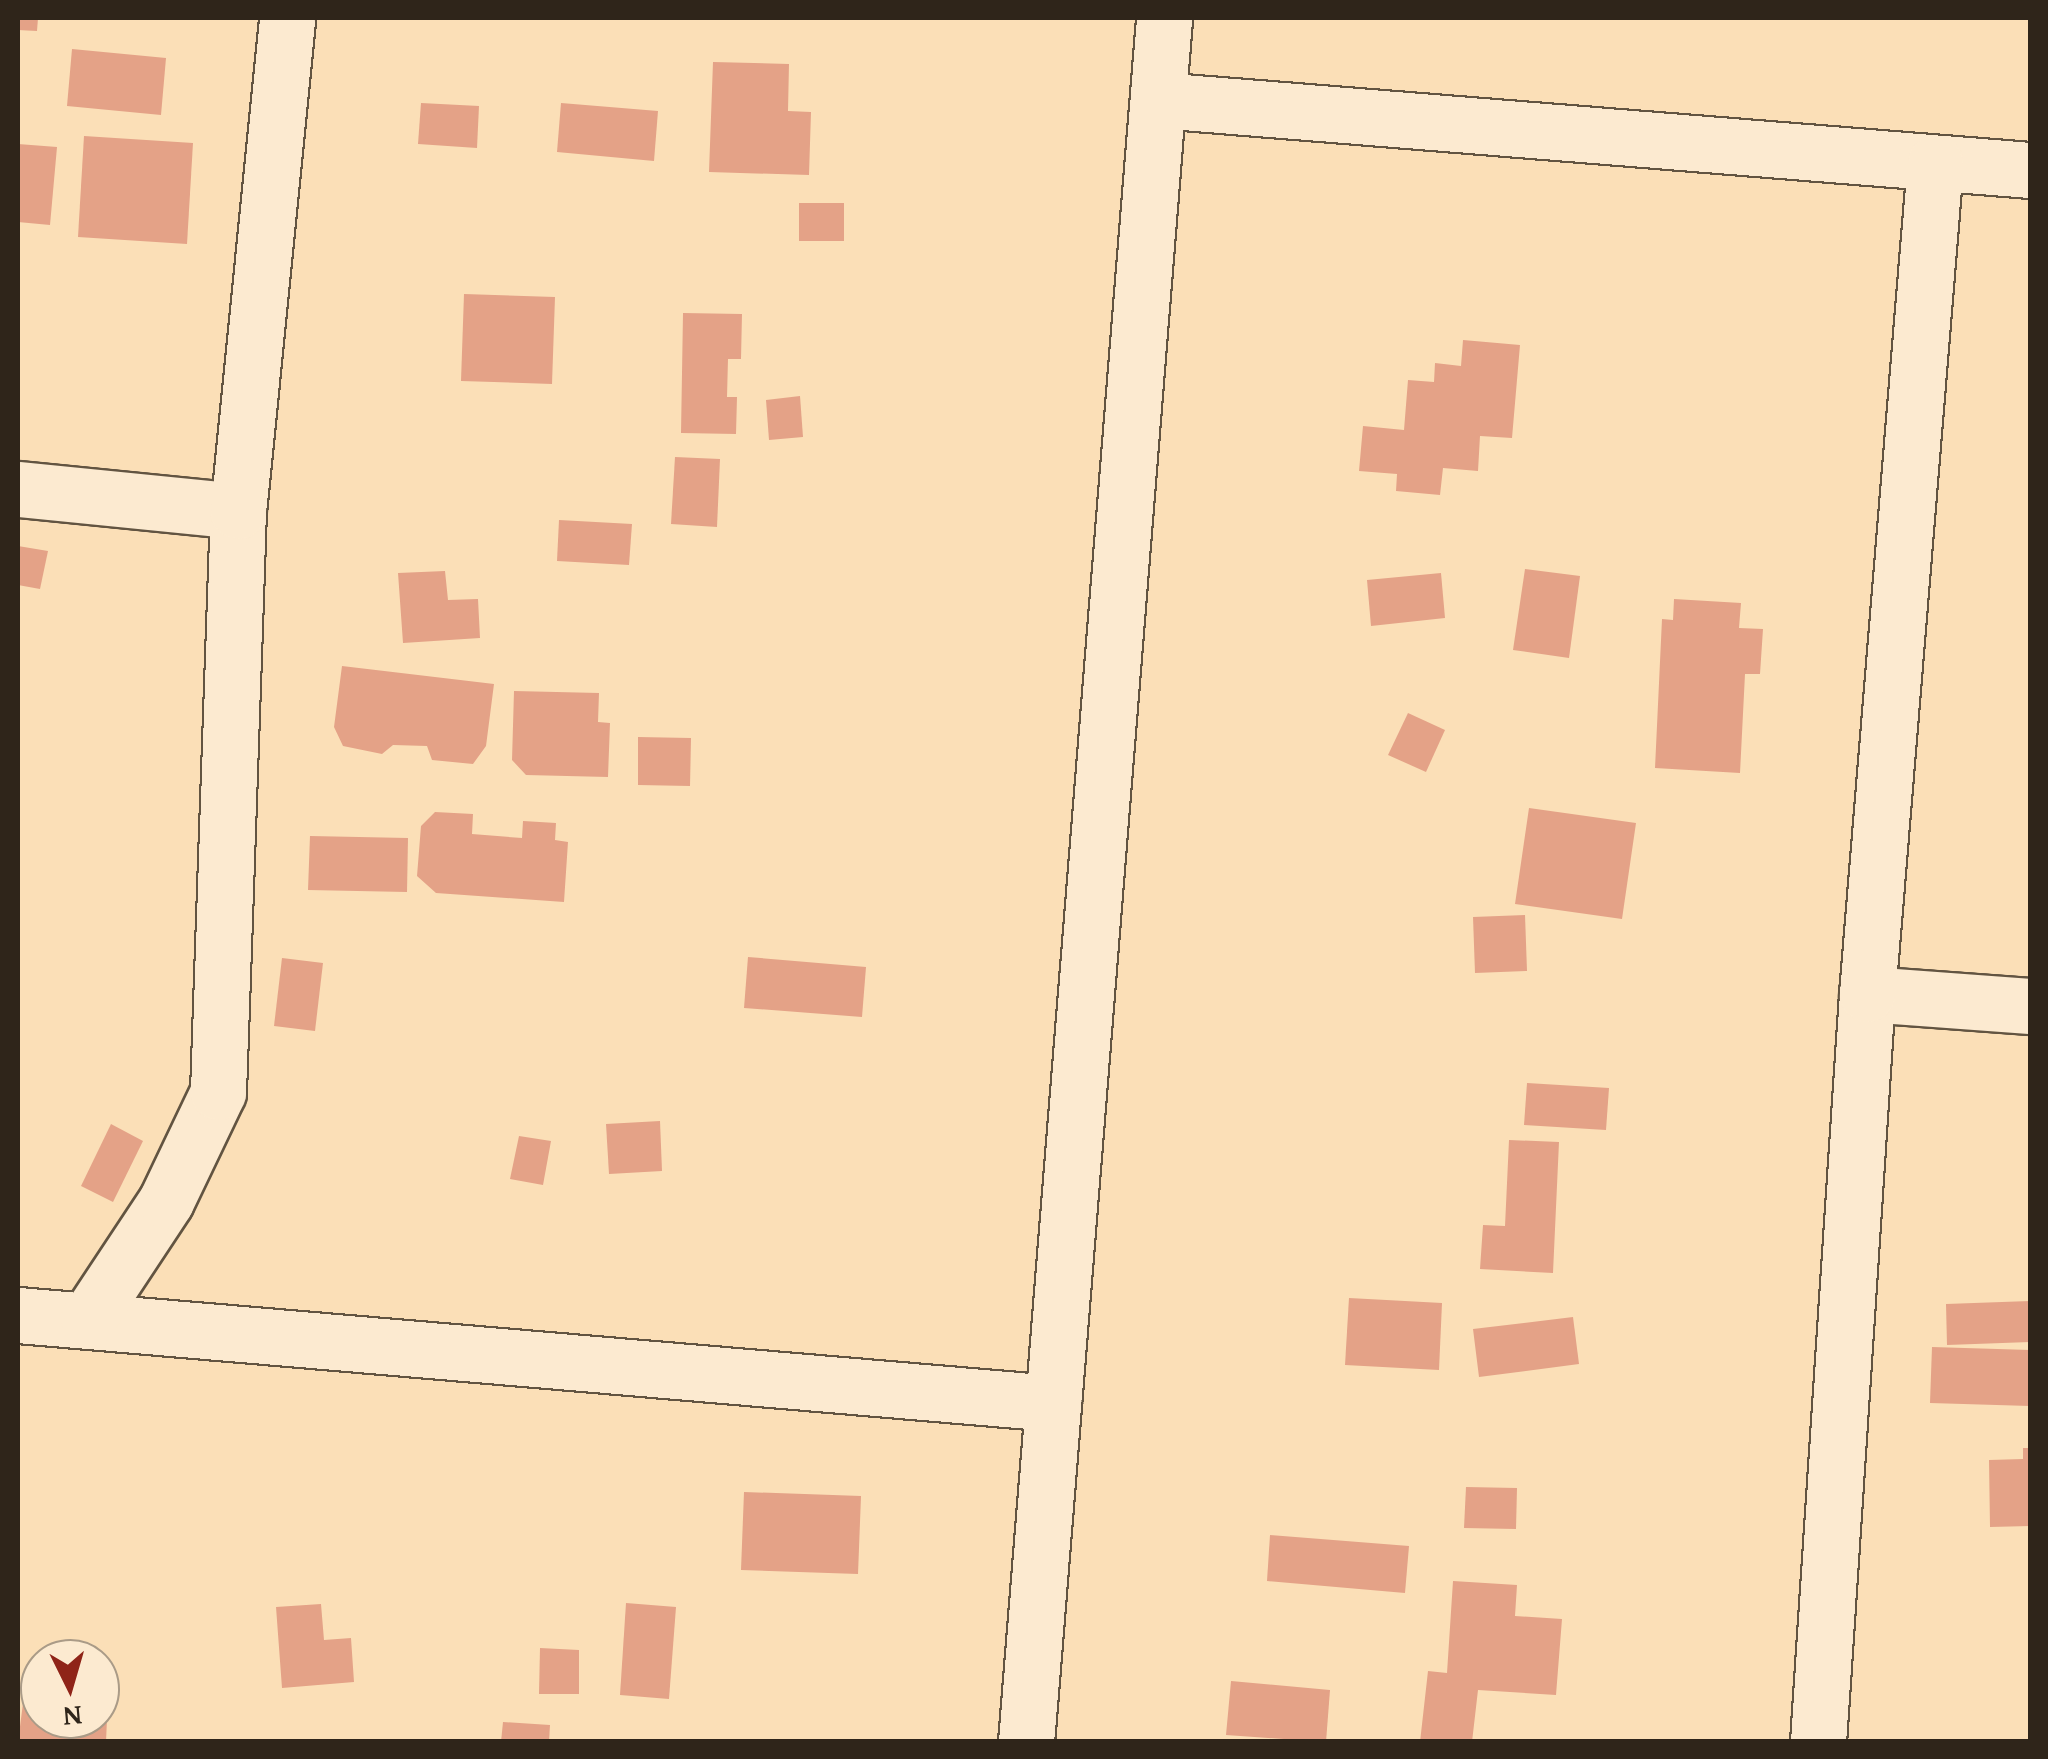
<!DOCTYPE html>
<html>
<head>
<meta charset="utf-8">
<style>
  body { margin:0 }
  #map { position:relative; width:2048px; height:1759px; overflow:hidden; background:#fbdfb7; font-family:"Gentium Book Plus",serif }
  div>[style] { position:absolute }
  .building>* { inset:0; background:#e4a287 }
  .roads { filter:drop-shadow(2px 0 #625441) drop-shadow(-2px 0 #625441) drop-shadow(0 2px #625441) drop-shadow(0 -2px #625441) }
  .minor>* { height:55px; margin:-27.5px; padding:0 27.5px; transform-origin:27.5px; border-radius:27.5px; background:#fcead0 }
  span { translate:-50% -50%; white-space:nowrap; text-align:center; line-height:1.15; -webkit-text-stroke:9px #fcead0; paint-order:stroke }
  .frame { position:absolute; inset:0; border:20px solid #2f251a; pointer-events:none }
  .north { position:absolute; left:20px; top:1639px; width:100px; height:100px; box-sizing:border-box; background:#fcead0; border:2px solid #aa9b87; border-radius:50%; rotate:175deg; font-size:28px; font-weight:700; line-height:40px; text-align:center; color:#2f251a }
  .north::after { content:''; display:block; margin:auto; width:35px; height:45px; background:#8f2418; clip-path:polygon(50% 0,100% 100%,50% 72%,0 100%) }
</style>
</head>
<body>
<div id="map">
  <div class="building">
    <div style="clip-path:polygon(18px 18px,38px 18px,37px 31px,18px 30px)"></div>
    <div style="clip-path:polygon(72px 49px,166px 58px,161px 115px,67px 106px)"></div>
    <div style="clip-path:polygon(713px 62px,789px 64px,788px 111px,811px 112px,809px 175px,709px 172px)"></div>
    <div style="clip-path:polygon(421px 103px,479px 106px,477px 148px,418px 144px)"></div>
    <div style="clip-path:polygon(561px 103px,658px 111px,654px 161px,557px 152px)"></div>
    <div style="clip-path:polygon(84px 136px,193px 143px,187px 244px,78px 237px)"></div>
    <div style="clip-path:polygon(18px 144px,57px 147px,50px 225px,18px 222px)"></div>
    <div style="clip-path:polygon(799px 203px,844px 203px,844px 241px,799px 241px)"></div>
    <div style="clip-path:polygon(464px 294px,555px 297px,552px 384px,461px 381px)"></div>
    <div style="clip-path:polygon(683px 313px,742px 314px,741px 359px,728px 359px,727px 397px,737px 397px,736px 434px,681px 433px)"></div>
    <div style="clip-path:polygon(1463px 340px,1520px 345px,1512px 438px,1480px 436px,1478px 471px,1443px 468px,1440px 495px,1396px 491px,1397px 474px,1359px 471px,1363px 426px,1404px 430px,1408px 380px,1434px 382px,1435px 363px,1461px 366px)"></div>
    <div style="clip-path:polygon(800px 396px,803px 437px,769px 440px,766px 400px)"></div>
    <div style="clip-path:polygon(675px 457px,720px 459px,717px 527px,671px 524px)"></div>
    <div style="clip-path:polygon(559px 520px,632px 524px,629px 565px,557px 561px)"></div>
    <div style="clip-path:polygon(18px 546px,48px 551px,40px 589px,18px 585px)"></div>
    <div style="clip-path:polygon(1525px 569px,1580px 576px,1569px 658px,1513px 650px)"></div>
    <div style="clip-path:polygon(445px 571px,448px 600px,478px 599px,480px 638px,403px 643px,398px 573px)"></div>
    <div style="clip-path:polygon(1441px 573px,1445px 618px,1371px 626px,1367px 580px)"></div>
    <div style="clip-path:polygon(1674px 599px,1741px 603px,1739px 628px,1763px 629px,1760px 674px,1745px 674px,1740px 773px,1655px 768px,1662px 619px,1673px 620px)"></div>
    <div style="clip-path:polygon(342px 666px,494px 684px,486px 746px,473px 764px,432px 760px,427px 746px,393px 745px,382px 754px,343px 746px,334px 727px)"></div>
    <div style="clip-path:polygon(514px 691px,599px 693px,598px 722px,610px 723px,608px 777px,526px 775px,512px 760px)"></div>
    <div style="clip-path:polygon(1408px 713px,1445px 730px,1426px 772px,1388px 755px)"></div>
    <div style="clip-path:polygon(638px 737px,691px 738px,690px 786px,638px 785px)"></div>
    <div style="clip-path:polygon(1529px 808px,1636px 823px,1622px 919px,1515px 904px)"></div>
    <div style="clip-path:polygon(435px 812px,473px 814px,472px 834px,522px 838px,523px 821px,556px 823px,555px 840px,568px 842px,564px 902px,436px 893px,417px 876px,421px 826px)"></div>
    <div style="clip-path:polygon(310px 836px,408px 838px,407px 892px,308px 890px)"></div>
    <div style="clip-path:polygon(1525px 915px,1527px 971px,1475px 973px,1473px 917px)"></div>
    <div style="clip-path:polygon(748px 957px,866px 967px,862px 1017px,744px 1008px)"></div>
    <div style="clip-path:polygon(282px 958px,323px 963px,315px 1031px,274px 1026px)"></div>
    <div style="clip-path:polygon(1527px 1083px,1609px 1088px,1606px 1130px,1524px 1125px)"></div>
    <div style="clip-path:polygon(660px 1121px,662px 1171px,609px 1174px,606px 1124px)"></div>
    <div style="clip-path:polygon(111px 1124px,143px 1141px,113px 1202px,81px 1186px)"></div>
    <div style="clip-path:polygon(519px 1136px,551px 1141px,543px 1185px,510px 1179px)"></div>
    <div style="clip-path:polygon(1509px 1140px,1559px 1142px,1553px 1273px,1480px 1269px,1483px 1225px,1505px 1226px)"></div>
    <div style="clip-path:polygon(1349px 1298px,1442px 1303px,1439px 1370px,1345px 1365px)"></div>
    <div style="clip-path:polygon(2030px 1301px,2030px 1342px,1947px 1345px,1946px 1304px)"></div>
    <div style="clip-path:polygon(1573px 1317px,1579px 1364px,1479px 1377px,1473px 1329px)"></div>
    <div style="clip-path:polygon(1932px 1347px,2030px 1350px,2030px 1406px,1930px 1403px)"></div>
    <div style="clip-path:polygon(2023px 1448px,2030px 1448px,2030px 1526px,1990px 1527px,1989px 1460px,2023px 1459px)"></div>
    <div style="clip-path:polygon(1466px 1487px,1517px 1488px,1516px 1529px,1464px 1528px)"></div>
    <div style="clip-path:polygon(744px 1492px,861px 1496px,858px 1574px,741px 1570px)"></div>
    <div style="clip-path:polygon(1270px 1535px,1409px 1546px,1405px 1593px,1267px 1581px)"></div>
    <div style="clip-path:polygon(1453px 1581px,1517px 1585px,1515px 1616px,1562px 1619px,1556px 1695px,1478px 1690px,1472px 1742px,1420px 1742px,1428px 1671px,1447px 1673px)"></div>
    <div style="clip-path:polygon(626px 1603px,676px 1607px,669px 1699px,620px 1695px)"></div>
    <div style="clip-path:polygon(321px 1604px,324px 1640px,351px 1638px,354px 1682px,282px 1688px,276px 1607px)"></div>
    <div style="clip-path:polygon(540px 1648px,579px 1650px,579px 1694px,539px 1694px)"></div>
    <div style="clip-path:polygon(26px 1680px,40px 1681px,40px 1719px,100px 1719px,100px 1696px,108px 1696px,106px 1742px,18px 1742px)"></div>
    <div style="clip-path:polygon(1231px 1681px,1330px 1690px,1326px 1742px,1226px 1735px)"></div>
    <div style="clip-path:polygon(503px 1722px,550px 1725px,549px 1742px,501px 1742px)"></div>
  </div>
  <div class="roads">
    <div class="minor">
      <div style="left:1158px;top:100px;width:875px;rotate:4.59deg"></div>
      <div style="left:18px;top:489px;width:221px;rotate:5.7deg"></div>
      <div style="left:1867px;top:994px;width:163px;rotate:4.2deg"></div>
      <div style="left:18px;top:1315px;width:1039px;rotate:4.86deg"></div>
      <div style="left:88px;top:1319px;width:141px;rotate:-56.5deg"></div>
      <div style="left:166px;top:1201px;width:121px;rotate:-64.5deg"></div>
      <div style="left:218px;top:1092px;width:581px;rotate:-88.03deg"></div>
      <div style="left:238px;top:511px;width:495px;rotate:-84.3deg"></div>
      <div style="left:1026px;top:1742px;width:1730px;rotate:-85.42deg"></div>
      <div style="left:1818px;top:1742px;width:750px;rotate:-86.25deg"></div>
      <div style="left:1867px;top:994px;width:834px;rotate:-85.32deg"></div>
    </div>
  </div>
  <div class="frame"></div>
  <div class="north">N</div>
</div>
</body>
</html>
